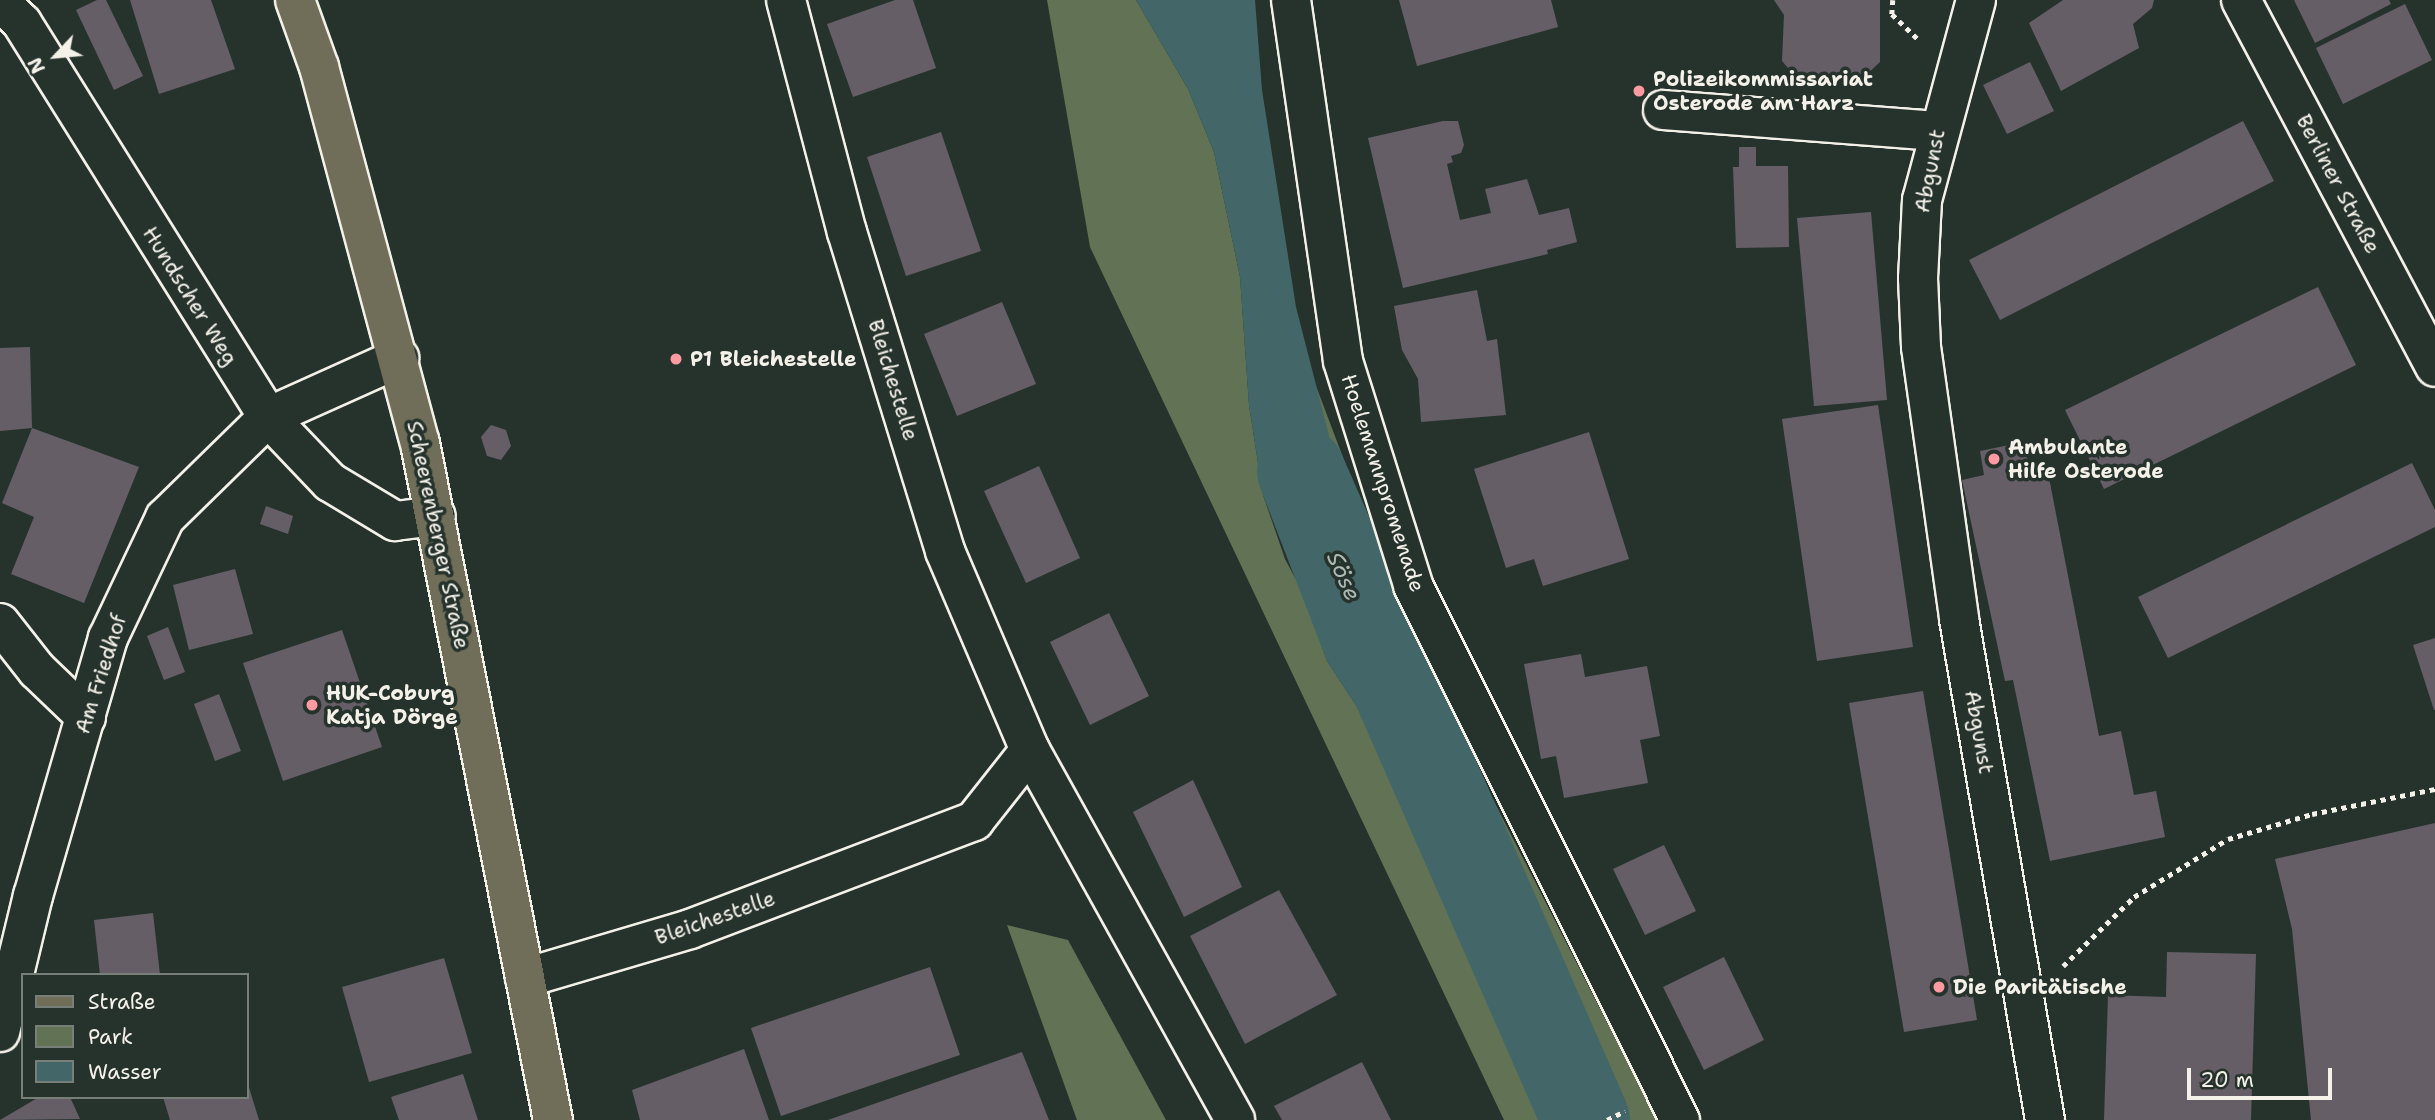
<!DOCTYPE html>
<html>
<head>
<meta charset="utf-8">
<style>
  body { margin:0 }
  #map { position:relative; width:2435px; height:1120px; overflow:hidden; background:#26332d; font-family:"Shantell Sans",sans-serif }
  div>[style] { position:absolute }
  .green>* { inset:0; background:#627355 }
  .water>* { inset:0; background:#436769 }
  .river>* { height:88px; margin:-44px; padding:0 44px; transform-origin:44px; border-radius:44px; background:#436769 }
  .building>* { inset:0; background:#665e66 }
  .path>* { height:4.5px; margin-top:-2.25px; transform-origin:0; background:repeating-linear-gradient(90deg,#f4f1e8 0 5px,transparent 0 10px) }
  .roads { filter:drop-shadow(2px 0 #f4f1e8) drop-shadow(-2px 0 #f4f1e8) drop-shadow(0 2px #f4f1e8) drop-shadow(0 -2px #f4f1e8) }
  .minor>* { height:38px; margin:-19px; padding:0 19px; transform-origin:19px; border-radius:19px; background:#26332d }
  .major>* { height:38px; margin:-19px; padding:0 19px; transform-origin:19px; border-radius:19px; background:#706e59 }
  .dots>* { width:19px; height:19px; translate:-50% -50%; box-sizing:border-box; border:4px solid #26332d; border-radius:50% }
  span { translate:-50% -50%; white-space:nowrap; text-align:center; line-height:1.15; -webkit-text-stroke:7px #26332d; paint-order:stroke }
  .poi-label { font-size:21px; color:#f4f1e8; font-weight:700 }
  .left { translate:0 -50%; text-align:left }
  .street-label { font-size:21px; color:#f4f1e8 }
  .water-label { font-size:23px; color:#adbab5; font-style:italic }
  .legend { position:absolute; left:21px; top:973px; width:228px; height:126px; box-sizing:border-box; background:#26332d; border:2px solid #787f78; margin:0; padding:9px 12px; list-style:none; font-size:21px; color:#f4f1e8 }
  .legend li { display:flex; align-items:center; gap:14px; height:35px }
  .legend b { width:35px; border:2px solid #787f78 }
  .north { position:absolute; left:21px; top:21px; width:70px; height:70px; -webkit-text-stroke:5px #26332d; paint-order:stroke; rotate:244deg; font-size:19px; font-weight:700; line-height:28px; text-align:center; color:#f4f1e8 }
  .north::after { content:''; display:block; margin:auto; width:24px; height:32px; background:#f4f1e8; clip-path:polygon(50% 0,100% 100%,50% 72%,0 100%) }
  .scale { position:absolute; left:2187px; top:1068px; width:145px; height:32px; box-sizing:border-box; border:4px solid #f4f1e8; border-top:0; padding-left:9px; font-size:21px; line-height:24px; white-space:nowrap; color:#f4f1e8; -webkit-text-stroke:5px #26332d; paint-order:stroke }
</style>
</head>
<body>
<div id="map">
  <div class="green">
    <div style="clip-path:polygon(1047px 0,1136px 0,1188px 89px,1214px 152px,1240px 277px,1249px 405px,1263px 495px,1285px 559px,1302px 591px,1327px 661px,1398px 769px,1571px 1120px,1504px 1120px,1090px 247px)"></div>
    <div style="clip-path:polygon(1313px 378px,1398px 603px,1436px 688px,1657px 1120px,1616px 1120px,1582px 1049px,1505px 918px,1450px 805px,1419px 760px,1409px 720px,1346px 585px,1353px 529px)"></div>
    <div style="clip-path:polygon(1007px 925px,1068px 940px,1166px 1120px,1077px 1120px)"></div>
  </div>
  <div class="water">
    <div style="clip-path:polygon(1136px 0,1255px 0,1262px 90px,1296px 307px,1353px 529px,1346px 585px,1410px 720px,1419px 760px,1450px 805px,1505px 918px,1582px 1049px,1616px 1120px,1571px 1120px,1398px 769px,1327px 661px,1263px 495px,1249px 405px,1240px 277px,1214px 152px,1188px 89px)"></div>
  </div>
  <div class="river">
    <div style="left:1301px;top:471px;width:709px;rotate:66.29deg"></div>
  </div>
  <div class="building">
    <div style="clip-path:polygon(97px 0,106px 0,143px 76px,114px 90px,76px 10px)"></div>
    <div style="clip-path:polygon(130px 0,211px 0,235px 69px,159px 94px)"></div>
    <div style="clip-path:polygon(895px 0,913px 0,936px 68px,853px 97px,827px 24px)"></div>
    <div style="clip-path:polygon(1399px 0,1551px 0,1558px 27px,1417px 66px)"></div>
    <div style="clip-path:polygon(1774px 0,1880px 0,1880px 62px,1864px 77px,1794px 75px,1782px 61px,1784px 15px)"></div>
    <div style="clip-path:polygon(2063px 0,2154px 0,2152px 8px,2133px 24px,2139px 48px,2061px 91px,2029px 23px)"></div>
    <div style="clip-path:polygon(2294px 0,2389px 0,2391px 4px,2315px 43px)"></div>
    <div style="clip-path:polygon(2405px 4px,2432px 60px,2343px 104px,2316px 48px)"></div>
    <div style="clip-path:polygon(2030px 62px,2054px 111px,2007px 134px,1983px 85px)"></div>
    <div style="clip-path:polygon(1443px 121px,1458px 121px,1464px 145px,1461px 153px,1451px 156px,1453px 162px,1447px 164px,1460px 220px,1491px 213px,1485px 189px,1527px 179px,1539px 215px,1569px 208px,1577px 242px,1547px 250px,1548px 254px,1403px 288px,1368px 138px)"></div>
    <div style="clip-path:polygon(2243px 121px,2274px 181px,2000px 320px,1969px 260px)"></div>
    <div style="clip-path:polygon(941px 132px,981px 251px,906px 276px,867px 157px)"></div>
    <div style="clip-path:polygon(1739px 147px,1756px 147px,1756px 166px,1788px 166px,1789px 247px,1736px 248px,1733px 167px,1739px 167px)"></div>
    <div style="clip-path:polygon(1871px 212px,1887px 400px,1814px 406px,1797px 218px)"></div>
    <div style="clip-path:polygon(2318px 287px,2356px 365px,2104px 489px,2065px 410px)"></div>
    <div style="clip-path:polygon(1477px 290px,1487px 341px,1497px 339px,1506px 415px,1421px 422px,1418px 379px,1402px 350px,1394px 306px)"></div>
    <div style="clip-path:polygon(1002px 302px,1036px 384px,957px 416px,924px 334px)"></div>
    <div style="clip-path:polygon(30px 347px,32px 428px,0 431px,0 348px)"></div>
    <div style="clip-path:polygon(1878px 405px,1913px 647px,1817px 661px,1782px 419px)"></div>
    <div style="clip-path:polygon(491px 425px,506px 430px,511px 446px,501px 460px,487px 456px,481px 437px)"></div>
    <div style="clip-path:polygon(32px 428px,139px 467px,84px 603px,11px 574px,34px 517px,2px 503px)"></div>
    <div style="clip-path:polygon(1589px 432px,1629px 559px,1543px 586px,1534px 559px,1506px 568px,1474px 469px)"></div>
    <div style="clip-path:polygon(2024px 442px,2029px 466px,2046px 462px,2099px 736px,2121px 731px,2134px 795px,2156px 791px,2165px 837px,2050px 861px,2013px 680px,2005px 681px,1962px 480px,1984px 475px,1980px 451px)"></div>
    <div style="clip-path:polygon(2412px 463px,2435px 510px,2435px 527px,2168px 658px,2138px 597px)"></div>
    <div style="clip-path:polygon(1039px 466px,1080px 558px,1026px 583px,984px 491px)"></div>
    <div style="clip-path:polygon(266px 506px,293px 516px,288px 534px,260px 524px)"></div>
    <div style="clip-path:polygon(235px 569px,253px 634px,189px 650px,173px 585px)"></div>
    <div style="clip-path:polygon(1109px 613px,1149px 696px,1090px 725px,1050px 642px)"></div>
    <div style="clip-path:polygon(168px 627px,185px 672px,164px 680px,147px 636px)"></div>
    <div style="clip-path:polygon(342px 630px,382px 747px,283px 781px,243px 663px)"></div>
    <div style="clip-path:polygon(2435px 638px,2435px 710px,2434px 710px,2413px 645px)"></div>
    <div style="clip-path:polygon(1581px 654px,1585px 677px,1647px 666px,1660px 736px,1640px 740px,1648px 783px,1564px 798px,1556px 756px,1541px 759px,1524px 664px)"></div>
    <div style="clip-path:polygon(1923px 691px,1977px 1020px,1904px 1032px,1849px 703px)"></div>
    <div style="clip-path:polygon(219px 694px,241px 751px,215px 761px,194px 704px)"></div>
    <div style="clip-path:polygon(1193px 780px,1242px 887px,1184px 917px,1133px 812px)"></div>
    <div style="clip-path:polygon(2435px 823px,2435px 1120px,2311px 1120px,2292px 929px,2275px 859px)"></div>
    <div style="clip-path:polygon(1664px 845px,1696px 911px,1645px 935px,1613px 869px)"></div>
    <div style="clip-path:polygon(1279px 890px,1337px 995px,1245px 1044px,1190px 936px)"></div>
    <div style="clip-path:polygon(153px 913px,160px 975px,100px 975px,94px 920px)"></div>
    <div style="clip-path:polygon(2167px 952px,2256px 954px,2251px 1120px,2104px 1120px,2108px 995px,2166px 997px)"></div>
    <div style="clip-path:polygon(1724px 957px,1764px 1040px,1704px 1070px,1663px 987px)"></div>
    <div style="clip-path:polygon(444px 958px,472px 1053px,369px 1082px,342px 987px)"></div>
    <div style="clip-path:polygon(930px 967px,960px 1055px,781px 1116px,751px 1028px)"></div>
    <div style="clip-path:polygon(744px 1049px,769px 1120px,640px 1120px,632px 1090px)"></div>
    <div style="clip-path:polygon(1022px 1052px,1049px 1120px,828px 1120px)"></div>
    <div style="clip-path:polygon(1362px 1062px,1391px 1120px,1282px 1120px,1274px 1106px)"></div>
    <div style="clip-path:polygon(463px 1074px,478px 1120px,399px 1120px,391px 1097px)"></div>
    <div style="clip-path:polygon(247px 1081px,259px 1120px,170px 1120px,163px 1097px,247px 1097px)"></div>
    <div style="clip-path:polygon(39px 1097px,70px 1097px,80px 1119px,0 1120px)"></div>
  </div>
  <div class="path">
    <div style="left:1893px;top:0;width:14px;rotate:94deg"></div>
    <div style="left:1892px;top:14px;width:39px;rotate:44deg"></div>
    <div style="left:2063px;top:966px;width:99px;rotate:-44.2deg"></div>
    <div style="left:2134px;top:897px;width:110px;rotate:-31.7deg"></div>
    <div style="left:2228px;top:839px;width:88px;rotate:-16.6deg"></div>
    <div style="left:2312px;top:814px;width:126px;rotate:-11.5deg"></div>
    <div style="left:1607px;top:1120px;width:20px;rotate:-27deg"></div>
  </div>
  <div class="roads">
    <div class="minor">
      <div style="left:786px;top:0;width:240px;rotate:75.3deg"></div>
      <div style="left:847px;top:232px;width:334px;rotate:72.9deg"></div>
      <div style="left:945px;top:551px;width:216px;rotate:66.9deg"></div>
      <div style="left:1030px;top:750px;width:423px;rotate:61deg"></div>
      <div style="left:1291px;top:0;width:365px;rotate:81.8deg"></div>
      <div style="left:1343px;top:361px;width:235px;rotate:72.6deg"></div>
      <div style="left:1413px;top:585px;width:598px;rotate:63.48deg"></div>
      <div style="left:1976px;top:0;width:207px;rotate:105.1deg"></div>
      <div style="left:1922px;top:200px;width:78px;rotate:92.9deg"></div>
      <div style="left:1918px;top:278px;width:69px;rotate:87.5deg"></div>
      <div style="left:1921px;top:347px;width:275px;rotate:82deg"></div>
      <div style="left:1959px;top:619px;width:508px;rotate:80.26deg"></div>
      <div style="left:2241px;top:0;width:415px;rotate:62.1deg"></div>
      <div style="left:0;top:1px;width:31px;rotate:45deg"></div>
      <div style="left:22px;top:23px;width:464px;rotate:58deg"></div>
      <div style="left:268px;top:417px;width:90px;rotate:46.4deg"></div>
      <div style="left:330px;top:482px;width:76px;rotate:31deg"></div>
      <div style="left:395px;top:521px;width:41px;rotate:-7deg"></div>
      <div style="left:1663px;top:110px;width:275px;rotate:4.4deg"></div>
      <div style="left:0;top:623px;width:60px;rotate:51.8deg"></div>
      <div style="left:37px;top:670px;width:68px;rotate:43.8deg"></div>
      <div style="left:525px;top:978px;width:172px;rotate:-16.5deg"></div>
      <div style="left:690px;top:929px;width:304px;rotate:-20.8deg"></div>
      <div style="left:974px;top:821px;width:90px;rotate:-51.7deg"></div>
      <div style="left:0;top:1032px;width:140px;rotate:-76.4deg"></div>
      <div style="left:33px;top:896px;width:269px;rotate:-73.8deg"></div>
      <div style="left:108px;top:638px;width:133px;rotate:-64.6deg"></div>
      <div style="left:165px;top:518px;width:144px;rotate:-44.4deg"></div>
      <div style="left:268px;top:417px;width:144px;rotate:-24.2deg"></div>
    </div>
    <div class="major">
      <div style="left:295px;top:0;width:71px;rotate:70.3deg"></div>
      <div style="left:319px;top:67px;width:389px;rotate:75deg"></div>
      <div style="left:420px;top:443px;width:690px;rotate:78.89deg"></div>
    </div>
  </div>
  <div class="dots">
    <div style="left:1639px;top:91px;background:#ff9aa2"></div>
    <div style="left:676px;top:359px;background:#ff9aa2"></div>
    <div style="left:1994px;top:459px;background:#ff9aa2"></div>
    <div style="left:312px;top:705px;background:#ff9aa2"></div>
    <div style="left:1939px;top:987px;background:#ff9aa2"></div>
  </div>
  <div class="poi-label">
    <span class="left" style="left:1653px;top:91px">Polizeikommissariat<br>Osterode am Harz</span>
    <span class="left" style="left:690px;top:359px">P1 Bleichestelle</span>
    <span class="left" style="left:2008px;top:459px">Ambulante<br>Hilfe Osterode</span>
    <span class="left" style="left:326px;top:705px">HUK-Coburg<br>Katja Dörge</span>
    <span class="left" style="left:1953px;top:987px">Die Paritätische</span>
  </div>
  <div class="street-label">
    <span style="left:1930px;top:171px;rotate:-79deg">Abgunst</span>
    <span style="left:2338px;top:184px;rotate:62deg">Berliner Straße</span>
    <span style="left:190px;top:296px;rotate:58deg">Hundscher Weg</span>
    <span style="left:893px;top:380px;rotate:73deg">Bleichestelle</span>
    <span style="left:1383px;top:483px;rotate:72deg">Hoelemannpromenade</span>
    <span style="left:438px;top:535px;rotate:78deg">Scheerenberger Straße</span>
    <span style="left:101px;top:674px;rotate:-72deg">Am Friedhof</span>
    <span style="left:1979px;top:732px;rotate:80deg">Abgunst</span>
    <span style="left:715px;top:918px;rotate:-19deg">Bleichestelle</span>
  </div>
  <div class="water-label">
    <span style="left:1344px;top:576px;rotate:66deg">Söse</span>
  </div>
  <ul class="legend">
  <li><b style="height:9px;background:#706e59"></b>Straße</li>
  <li><b style="height:19px;background:#627355"></b>Park</li>
  <li><b style="height:19px;background:#436769"></b>Wasser</li>
  </ul>
  <div class="north">N</div>
  <div class="scale">20 m</div>
</div>
</body>
</html>
